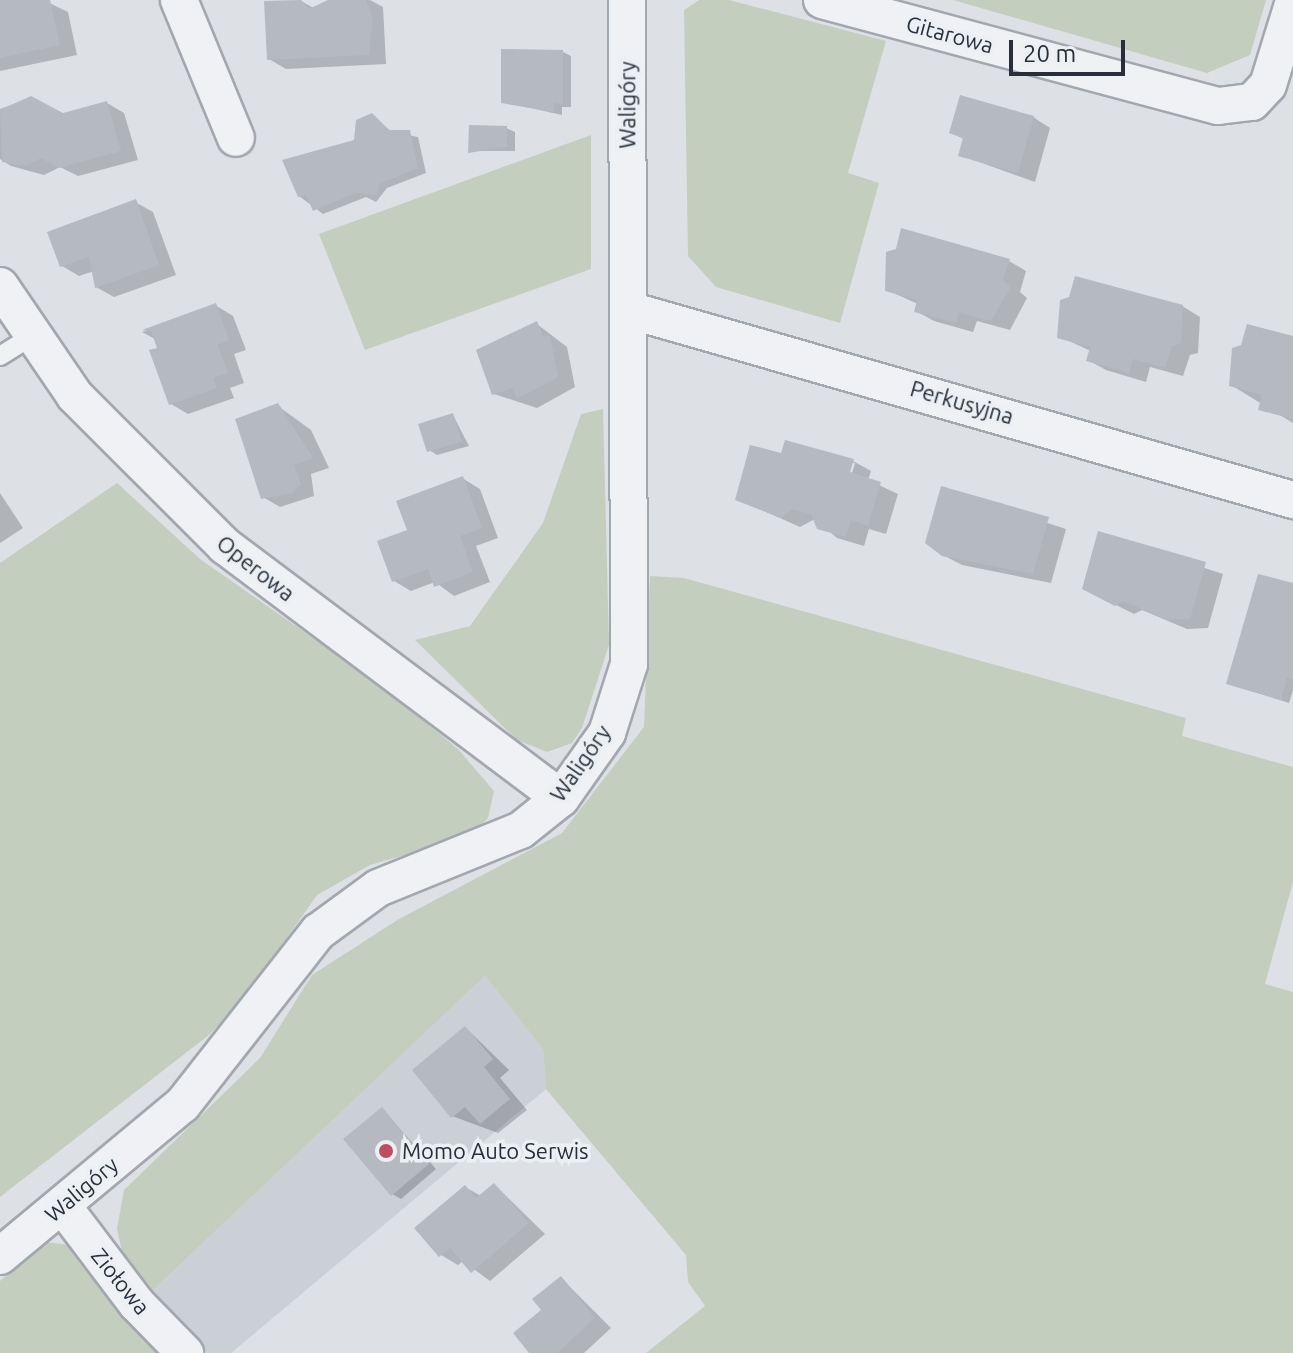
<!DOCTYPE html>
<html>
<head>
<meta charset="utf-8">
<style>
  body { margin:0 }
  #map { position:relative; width:1293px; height:1353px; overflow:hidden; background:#dde0e5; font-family:Ubuntu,sans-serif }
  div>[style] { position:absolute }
  .built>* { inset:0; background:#cbcfd6 }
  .green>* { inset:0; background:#c3cebf }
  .shadow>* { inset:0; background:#0003 }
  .building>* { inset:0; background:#b5bac1 }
  .roads { filter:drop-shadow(2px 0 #a3a7ae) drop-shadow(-2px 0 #a3a7ae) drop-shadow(0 2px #a3a7ae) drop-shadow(0 -2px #a3a7ae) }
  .lane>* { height:18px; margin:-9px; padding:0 9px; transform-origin:9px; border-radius:9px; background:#eff1f4 }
  .street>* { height:36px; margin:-18px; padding:0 18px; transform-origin:18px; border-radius:18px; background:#eff1f4 }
  .dots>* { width:22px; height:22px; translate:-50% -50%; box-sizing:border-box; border:4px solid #eceff3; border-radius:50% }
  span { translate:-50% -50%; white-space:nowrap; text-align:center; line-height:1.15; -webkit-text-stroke:7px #eceff3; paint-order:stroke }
  .street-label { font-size:22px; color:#282f3a }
  .poi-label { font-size:22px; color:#282f3a }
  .left { translate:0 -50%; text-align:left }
  .scale { position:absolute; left:1009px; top:40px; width:116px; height:36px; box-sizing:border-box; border:4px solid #282f3a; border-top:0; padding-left:10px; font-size:24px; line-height:28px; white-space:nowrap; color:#282f3a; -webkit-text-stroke:6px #eceff3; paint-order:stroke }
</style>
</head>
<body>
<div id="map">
  <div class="built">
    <div style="clip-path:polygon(485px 976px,543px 1049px,546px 1089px,231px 1353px,207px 1353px,149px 1294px)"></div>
  </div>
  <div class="green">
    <div style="clip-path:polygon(699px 0,729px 0,886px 41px,848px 173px,879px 183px,840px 323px,716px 287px,688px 256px,684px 10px)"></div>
    <div style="clip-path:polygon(953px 0,1266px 0,1250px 55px,1207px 73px)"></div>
    <div style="clip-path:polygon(591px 135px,591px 269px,365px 350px,319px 234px)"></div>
    <div style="clip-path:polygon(603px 409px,609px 645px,582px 728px,572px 743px,547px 752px,517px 740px,415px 640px,470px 626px,543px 523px,581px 414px)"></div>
    <div style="clip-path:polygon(117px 483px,200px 559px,376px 682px,458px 749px,494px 791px,488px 818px,471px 836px,370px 865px,317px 895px,244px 999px,209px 1035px,0 1197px,0 563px)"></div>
    <div style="clip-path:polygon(650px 576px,684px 578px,1186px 718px,1182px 736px,1293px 767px,1293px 882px,1265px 984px,1293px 992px,1293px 1353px,646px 1353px,705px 1306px,688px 1282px,686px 1255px,546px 1089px,543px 1049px,485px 976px,149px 1294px,125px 1265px,117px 1229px,124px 1190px,260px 1058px,312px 975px,399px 919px,562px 833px,644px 727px)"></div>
    <div style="clip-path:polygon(44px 1242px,70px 1245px,163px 1353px,0 1353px,0 1281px)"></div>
  </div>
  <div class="shadow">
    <div style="clip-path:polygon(0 0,43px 0,68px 12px,77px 55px,0 71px)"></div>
    <div style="clip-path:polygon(329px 0,370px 0,383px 7px,386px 64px,286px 69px,269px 59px,301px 1px,317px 10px)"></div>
    <div style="clip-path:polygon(563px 52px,571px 56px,571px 107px,562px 107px,562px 115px,503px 102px)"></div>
    <div style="clip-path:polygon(31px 98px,63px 115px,107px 103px,124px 113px,138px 160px,78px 176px,60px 167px,44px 175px,11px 166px,0 159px,0 109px)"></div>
    <div style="clip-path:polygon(371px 116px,392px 132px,418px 137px,426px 173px,387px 188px,376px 202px,366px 197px,323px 214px,299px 196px,356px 141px)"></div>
    <div style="clip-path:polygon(1033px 117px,1050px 128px,1035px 182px,960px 155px,965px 140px,951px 132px)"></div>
    <div style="clip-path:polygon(506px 128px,515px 132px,515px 151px,470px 151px)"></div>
    <div style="clip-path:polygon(135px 202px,153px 212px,176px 275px,114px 297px,96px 287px,94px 271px,79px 276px,62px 266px)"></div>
    <div style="clip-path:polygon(897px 251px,1009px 261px,1026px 271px,1020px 292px,1027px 298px,1010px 330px,977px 321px,973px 332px,934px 321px,916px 311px,918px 304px,887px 290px)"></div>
    <div style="clip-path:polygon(215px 305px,233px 316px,246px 350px,234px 354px,244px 383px,230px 388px,234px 398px,188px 414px,171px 404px,157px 340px,142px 332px)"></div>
    <div style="clip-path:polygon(1182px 306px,1200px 317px,1198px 353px,1190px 355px,1183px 376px,1150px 367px,1146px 382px,1106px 370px,1088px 360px,1091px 351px,1060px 337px)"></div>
    <div style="clip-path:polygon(537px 324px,567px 347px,575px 387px,537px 408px,494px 394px)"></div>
    <div style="clip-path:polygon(1293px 339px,1293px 423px,1231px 385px,1242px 346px)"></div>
    <div style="clip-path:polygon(278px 406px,311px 430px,329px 468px,311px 474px,314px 496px,280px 507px,263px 497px)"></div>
    <div style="clip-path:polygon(453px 415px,469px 446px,437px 455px,429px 450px)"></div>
    <div style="clip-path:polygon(evenodd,786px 442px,853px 461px,871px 471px,868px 480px,898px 494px,886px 534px,869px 529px,864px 546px,837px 538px,815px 519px,800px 527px,737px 499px,783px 456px,786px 442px,851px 463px,855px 463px,849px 483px,846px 481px,851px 463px)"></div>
    <div style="clip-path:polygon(462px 478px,480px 489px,498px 538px,476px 546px,490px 582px,454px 596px,435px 582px,411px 591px,394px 581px,410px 531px)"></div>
    <div style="clip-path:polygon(942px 489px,1066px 529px,1051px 583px,962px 565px,943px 555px)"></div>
    <div style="clip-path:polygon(0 493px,23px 528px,0 543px)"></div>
    <div style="clip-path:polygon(1100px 534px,1223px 574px,1208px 628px,1187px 629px,1142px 610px,1134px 614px,1102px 598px)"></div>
    <div style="clip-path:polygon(1293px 585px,1293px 690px,1289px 703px,1229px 684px)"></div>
    <div style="clip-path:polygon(466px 1028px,509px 1070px,500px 1078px,527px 1110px,498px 1133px,452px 1116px)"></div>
    <div style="clip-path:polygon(382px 1109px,436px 1169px,401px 1199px,392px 1194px)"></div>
    <div style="clip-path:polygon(495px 1185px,545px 1234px,490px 1281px,463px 1261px,458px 1265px,441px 1255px,465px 1187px,481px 1196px)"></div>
    <div style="clip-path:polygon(561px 1278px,611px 1328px,584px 1353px,532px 1353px)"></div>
  </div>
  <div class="building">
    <div style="clip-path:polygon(0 0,50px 0,60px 45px,0 58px)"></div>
    <div style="clip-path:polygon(301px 0,309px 9px,328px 0,366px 0,373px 20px,369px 55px,267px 60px,264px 1px)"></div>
    <div style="clip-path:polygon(501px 49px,563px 50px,563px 104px,554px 103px,554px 112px,501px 103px)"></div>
    <div style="clip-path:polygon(960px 95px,1034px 116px,1018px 173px,958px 156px,963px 138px,949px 133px)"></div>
    <div style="clip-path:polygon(31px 96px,63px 113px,107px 101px,121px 151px,59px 168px,41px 158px,26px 166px,2px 162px,0 110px)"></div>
    <div style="clip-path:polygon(372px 113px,389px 130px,410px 130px,418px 168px,379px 184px,377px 195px,356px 193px,313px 211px,306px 195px,298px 197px,282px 160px,354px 140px,356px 120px)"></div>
    <div style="clip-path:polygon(469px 125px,507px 126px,507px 147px,468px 153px)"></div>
    <div style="clip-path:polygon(136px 199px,159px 265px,95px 288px,89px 257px,60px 267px,47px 232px)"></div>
    <div style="clip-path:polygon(901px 228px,1010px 259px,1003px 280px,1011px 287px,991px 321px,959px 313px,956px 323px,914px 312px,917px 300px,885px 291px,886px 252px,896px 249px)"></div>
    <div style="clip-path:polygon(1075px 276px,1183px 305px,1181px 343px,1172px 346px,1165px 368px,1133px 359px,1129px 373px,1086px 361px,1090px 347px,1057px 338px,1060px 300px,1069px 297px)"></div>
    <div style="clip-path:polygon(216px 303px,229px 340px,218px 345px,228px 373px,213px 378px,217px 388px,169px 405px,149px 350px,157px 348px,151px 331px,142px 330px)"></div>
    <div style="clip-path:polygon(537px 321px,543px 337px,550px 335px,558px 377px,517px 399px,513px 388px,492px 395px,476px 350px)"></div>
    <div style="clip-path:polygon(1247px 324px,1293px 336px,1293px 419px,1258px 410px,1262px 395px,1229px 386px,1232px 348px,1241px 345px)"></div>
    <div style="clip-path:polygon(278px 403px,313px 458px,294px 465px,301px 484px,293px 493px,261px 499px,235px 419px)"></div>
    <div style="clip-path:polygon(453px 413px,462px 442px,427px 452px,418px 424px)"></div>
    <div style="clip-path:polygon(785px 440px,854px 459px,850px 472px,881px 482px,868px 526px,851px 520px,846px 537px,817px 529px,811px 514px,792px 509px,781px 518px,735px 500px,750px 445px,781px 453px)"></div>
    <div style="clip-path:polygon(463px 476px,482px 528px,460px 536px,473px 572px,434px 587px,428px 569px,392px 582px,377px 541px,407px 530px,396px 501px)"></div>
    <div style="clip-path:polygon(941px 486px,1049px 517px,1033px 574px,942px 556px,925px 543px)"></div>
    <div style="clip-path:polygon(1098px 531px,1206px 562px,1190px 619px,1168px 620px,1123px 601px,1115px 606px,1082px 589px)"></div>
    <div style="clip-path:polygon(1258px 574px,1293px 583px,1293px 680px,1287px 678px,1281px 700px,1226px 684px)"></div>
    <div style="clip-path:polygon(465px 1026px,493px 1059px,484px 1067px,510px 1099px,480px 1124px,465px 1107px,451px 1118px,412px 1070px)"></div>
    <div style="clip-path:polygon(382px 1107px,429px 1164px,391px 1196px,343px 1139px)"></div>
    <div style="clip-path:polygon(494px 1183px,529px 1223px,471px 1273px,450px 1248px,439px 1257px,414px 1228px,465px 1185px,476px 1198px)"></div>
    <div style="clip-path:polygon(561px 1276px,595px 1318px,557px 1353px,529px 1353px,513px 1333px,541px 1310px,532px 1299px)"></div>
  </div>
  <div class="roads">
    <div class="lane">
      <div style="left:0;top:356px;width:39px;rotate:-32deg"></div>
    </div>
    <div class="street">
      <div style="left:179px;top:0;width:149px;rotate:67.6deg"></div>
      <div style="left:822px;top:0;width:410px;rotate:15deg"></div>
      <div style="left:1218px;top:106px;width:34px;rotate:-7deg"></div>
      <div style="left:1252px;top:102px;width:23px;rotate:-47deg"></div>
      <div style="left:1268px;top:85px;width:85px;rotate:-72.8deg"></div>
      <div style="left:0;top:286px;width:133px;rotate:55.7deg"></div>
      <div style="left:75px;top:396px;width:212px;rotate:45deg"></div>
      <div style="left:225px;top:546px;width:420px;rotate:36.9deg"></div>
      <div style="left:629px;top:310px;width:691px;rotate:15.97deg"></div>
      <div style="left:62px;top:1205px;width:124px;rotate:52.9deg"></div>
      <div style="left:137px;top:1304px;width:69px;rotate:45.6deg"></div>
      <div style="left:0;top:1256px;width:238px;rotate:-39.7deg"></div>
      <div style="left:183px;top:1104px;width:219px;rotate:-51.9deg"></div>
      <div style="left:318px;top:932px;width:74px;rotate:-36.3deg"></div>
      <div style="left:378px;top:888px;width:154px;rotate:-22.1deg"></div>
      <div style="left:521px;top:830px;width:51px;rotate:-38.7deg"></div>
      <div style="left:561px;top:798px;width:80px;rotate:-54.7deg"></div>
      <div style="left:607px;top:733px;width:72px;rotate:-72.3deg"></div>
      <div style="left:629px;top:664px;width:664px;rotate:-90.17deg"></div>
    </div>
  </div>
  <div class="dots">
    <div style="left:386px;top:1151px;background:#bd4f61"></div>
  </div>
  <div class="street-label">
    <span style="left:950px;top:34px;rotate:15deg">Gitarowa</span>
    <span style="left:627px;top:105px;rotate:-90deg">Waligóry</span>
    <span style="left:962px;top:402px;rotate:16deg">Perkusyjna</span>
    <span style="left:256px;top:568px;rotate:38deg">Operowa</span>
    <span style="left:580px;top:763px;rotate:-55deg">Waligóry</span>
    <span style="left:81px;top:1189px;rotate:-40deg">Waligóry</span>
    <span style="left:121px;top:1281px;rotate:51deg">Ziołowa</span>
  </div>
  <div class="poi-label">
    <span class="left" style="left:402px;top:1151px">Momo Auto Serwis</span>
  </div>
  <div class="scale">20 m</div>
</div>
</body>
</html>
